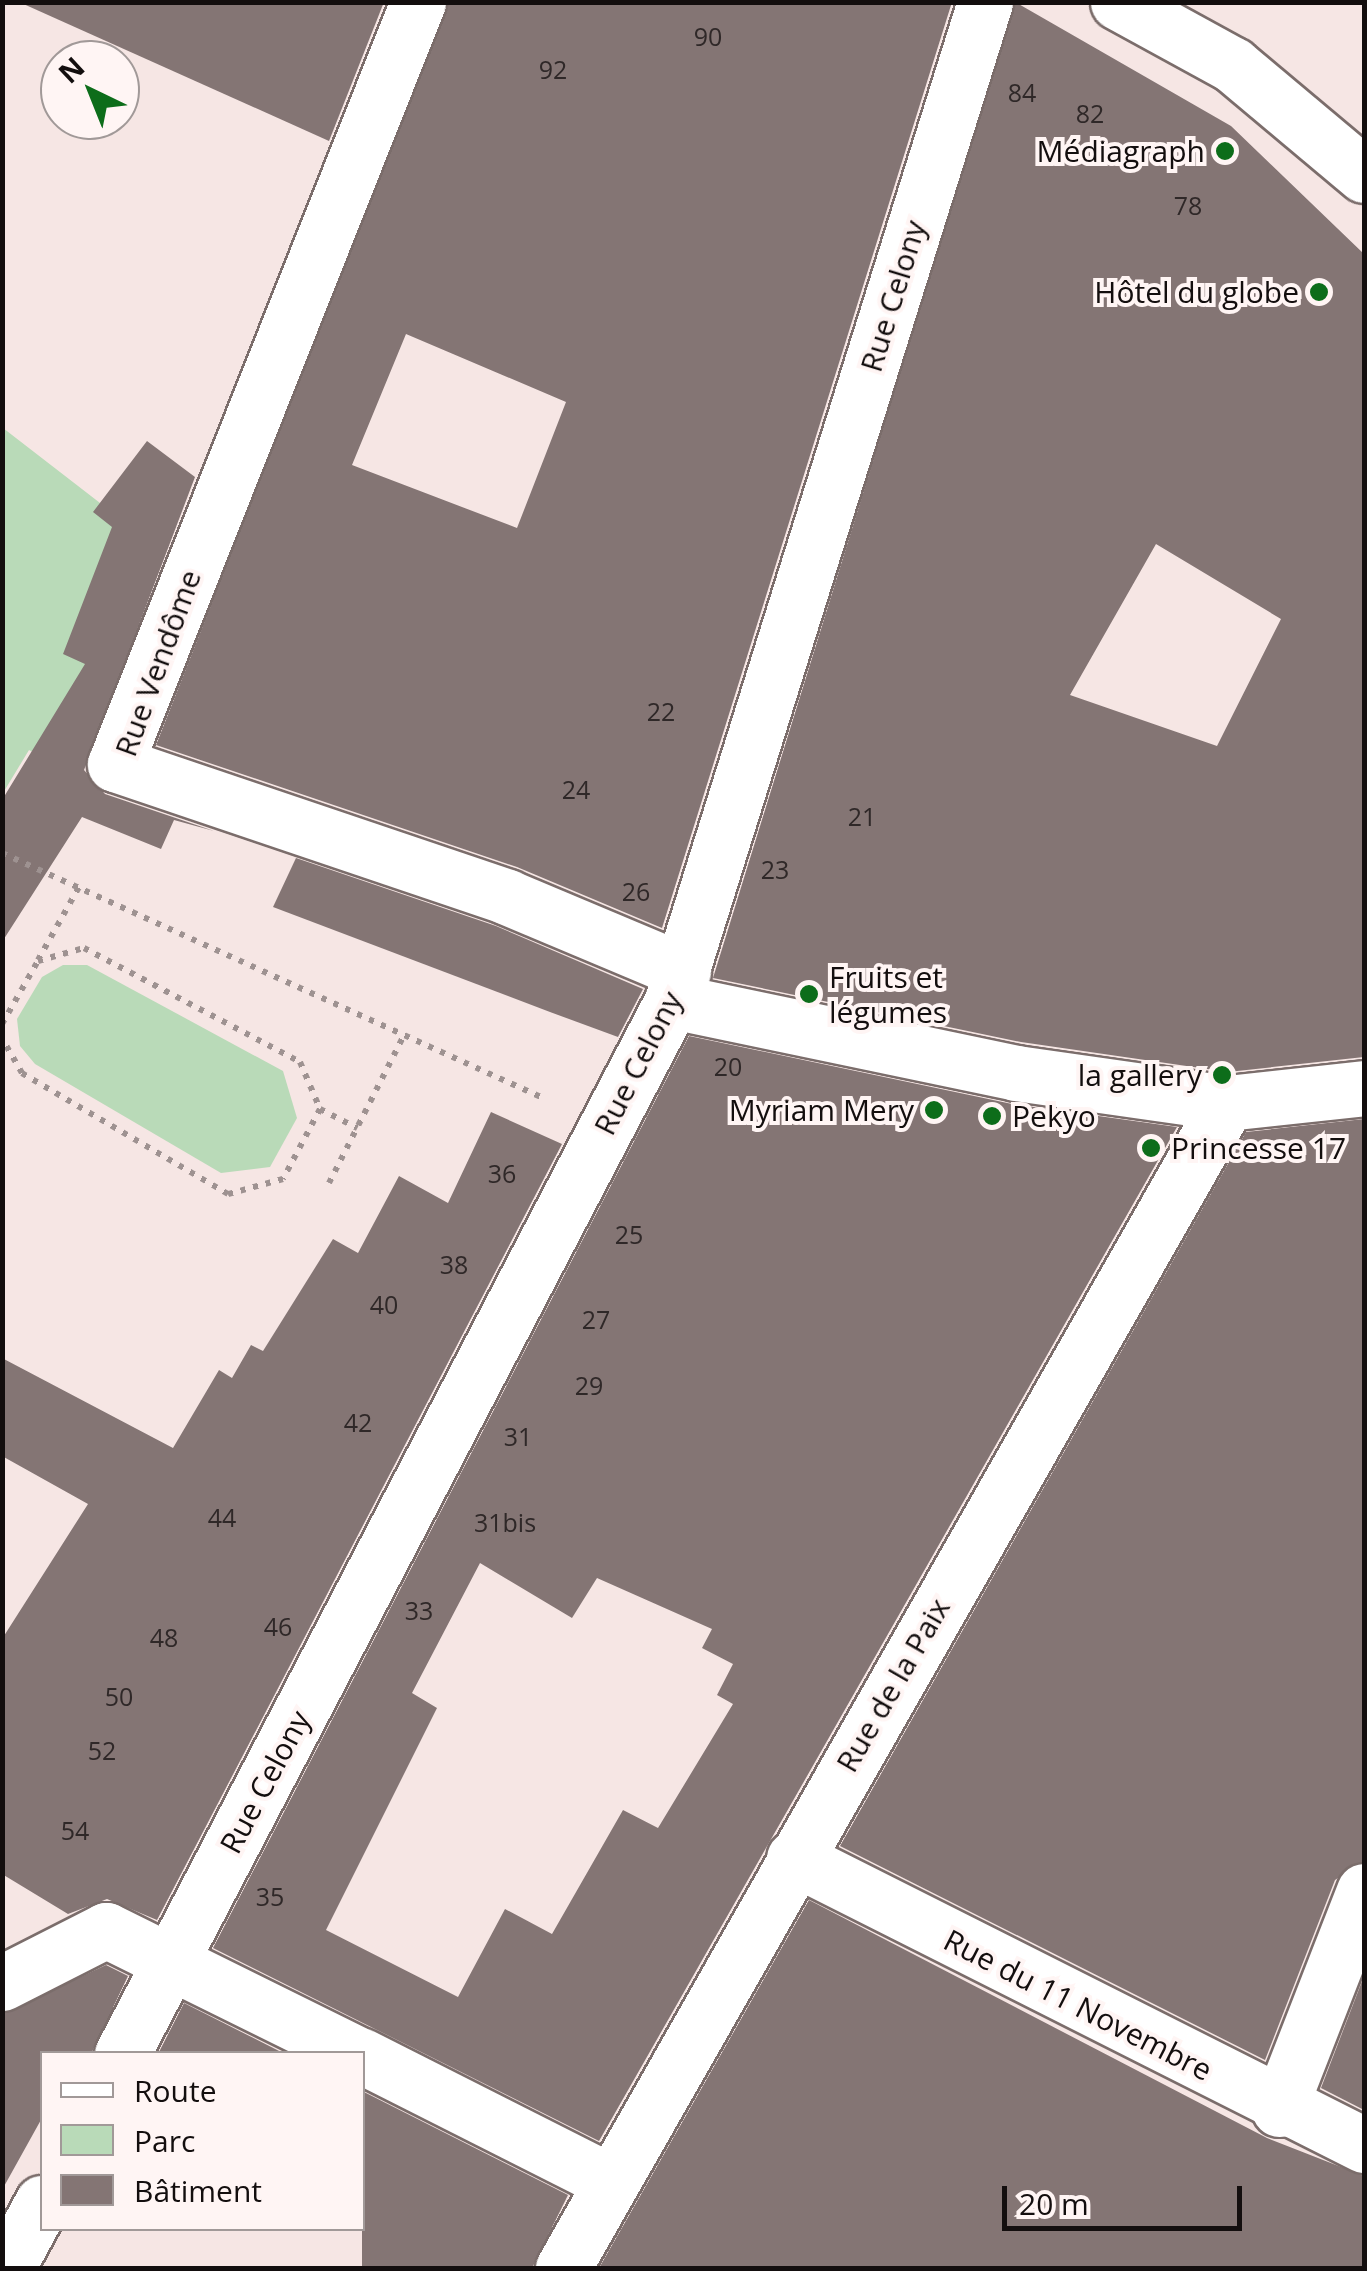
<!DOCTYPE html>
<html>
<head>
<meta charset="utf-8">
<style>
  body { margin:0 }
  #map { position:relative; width:1367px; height:2271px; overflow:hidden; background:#f6e6e4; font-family:"Open Sans",sans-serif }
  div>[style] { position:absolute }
  .green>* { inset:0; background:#b9dab8 }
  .building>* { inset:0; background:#847574 }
  .path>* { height:6px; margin-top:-3px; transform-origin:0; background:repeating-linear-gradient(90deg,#9e9291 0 5px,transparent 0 13px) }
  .roads { filter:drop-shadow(2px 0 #7b6d6b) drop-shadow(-2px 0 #7b6d6b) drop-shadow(0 2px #7b6d6b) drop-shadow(0 -2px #7b6d6b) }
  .minor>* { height:55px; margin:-27.5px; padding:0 27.5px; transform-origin:27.5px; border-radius:27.5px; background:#fff }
  .dots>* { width:28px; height:28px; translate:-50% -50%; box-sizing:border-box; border:5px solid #fff5f4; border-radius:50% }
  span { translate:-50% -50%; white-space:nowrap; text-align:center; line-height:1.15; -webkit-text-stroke:8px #fff5f4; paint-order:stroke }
  .number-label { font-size:25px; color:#2f2828 }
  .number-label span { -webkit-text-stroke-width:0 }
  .poi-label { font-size:30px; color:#130e0e }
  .right { translate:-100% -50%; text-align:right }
  .left { translate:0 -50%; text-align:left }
  .street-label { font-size:30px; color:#130e0e }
  .frame { position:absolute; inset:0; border:5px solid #130e0e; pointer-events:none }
  .legend { position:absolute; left:40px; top:2051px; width:325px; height:180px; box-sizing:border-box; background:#fff5f4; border:2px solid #a19998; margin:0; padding:12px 18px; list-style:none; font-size:30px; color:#130e0e }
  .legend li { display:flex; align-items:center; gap:20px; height:50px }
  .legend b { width:50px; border:2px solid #a19998 }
  .north { position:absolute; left:40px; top:40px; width:100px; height:100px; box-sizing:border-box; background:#fff5f4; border:2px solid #a19998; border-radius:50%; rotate:317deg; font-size:28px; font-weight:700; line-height:40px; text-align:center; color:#130e0e }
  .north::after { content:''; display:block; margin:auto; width:35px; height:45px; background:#0d6d1a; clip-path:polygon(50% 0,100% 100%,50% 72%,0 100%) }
  .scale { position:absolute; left:1002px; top:2186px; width:240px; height:45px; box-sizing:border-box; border:5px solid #130e0e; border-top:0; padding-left:12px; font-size:30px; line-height:35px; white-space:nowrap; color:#130e0e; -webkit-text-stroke:8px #fff5f4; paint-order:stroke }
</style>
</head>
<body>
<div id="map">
  <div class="green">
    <div style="clip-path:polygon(3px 428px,157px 547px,62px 768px,29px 750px,3px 793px)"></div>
    <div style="clip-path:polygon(63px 965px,87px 965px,283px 1071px,297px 1118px,270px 1167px,221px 1173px,35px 1064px,20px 1046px,17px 1019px,42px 977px)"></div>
  </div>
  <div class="building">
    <div style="clip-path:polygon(19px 2px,384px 2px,329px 141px)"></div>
    <div style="clip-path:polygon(evenodd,448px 2px,952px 2px,662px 928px,517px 867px,156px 745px,448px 2px,406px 334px,566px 402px,517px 528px,352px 465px,406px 334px)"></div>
    <div style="clip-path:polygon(evenodd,1015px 2px,1231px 126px,1364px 254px,1364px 1057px,1228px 1072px,1021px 1042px,713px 978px,1015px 2px,1156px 544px,1281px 619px,1217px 746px,1070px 695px,1156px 544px)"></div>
    <div style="clip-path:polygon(147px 441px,195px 477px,84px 770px,105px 794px,214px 831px,174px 820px,161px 849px,82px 817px,2px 942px,2px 800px,85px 664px,63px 654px,112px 527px,93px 512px)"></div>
    <div style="clip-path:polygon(296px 858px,496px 926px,643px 989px,618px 1037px,550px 1012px,273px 907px)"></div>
    <div style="clip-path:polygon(evenodd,689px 1036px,1012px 1104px,1177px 1127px,599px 2141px,213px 1948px,689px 1036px,480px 1563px,572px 1618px,597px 1578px,712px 1629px,702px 1648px,733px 1664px,717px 1695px,733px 1704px,658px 1828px,623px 1810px,552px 1934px,505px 1909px,458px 1997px,326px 1930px,437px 1708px,412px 1693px,480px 1563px)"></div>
    <div style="clip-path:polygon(491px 1112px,562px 1144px,157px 1920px,107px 1899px,68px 1914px,2px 1874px,2px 1639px,88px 1504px,2px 1456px,2px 1358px,173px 1448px,219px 1370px,232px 1378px,251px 1345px,263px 1351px,333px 1239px,358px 1253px,399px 1176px,448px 1203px)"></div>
    <div style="clip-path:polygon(1364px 1119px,1364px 1861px,1335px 1880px,1265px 2060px,840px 1846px,1246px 1132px)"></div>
    <div style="clip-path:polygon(809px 1900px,1267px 2138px,1364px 2176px,1364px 2268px,599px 2268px)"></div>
    <div style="clip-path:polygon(106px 1965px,128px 1976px,91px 2054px,42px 2054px,42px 2118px,2px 2190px,2px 2014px)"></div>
    <div style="clip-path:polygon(1364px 1976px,1364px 2110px,1321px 2088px)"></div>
    <div style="clip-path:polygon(184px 2003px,285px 2054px,158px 2054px)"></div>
    <div style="clip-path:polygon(362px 2091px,568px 2195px,532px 2268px,362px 2268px)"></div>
  </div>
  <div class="path">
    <div style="left:2px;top:853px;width:594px;rotate:24.36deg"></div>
    <div style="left:38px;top:960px;width:84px;rotate:-60.7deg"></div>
    <div style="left:2px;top:1024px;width:73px;rotate:-60.3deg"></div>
    <div style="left:38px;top:961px;width:48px;rotate:-15.8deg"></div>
    <div style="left:84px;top:948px;width:244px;rotate:27.8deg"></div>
    <div style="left:300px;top:1062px;width:51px;rotate:66.9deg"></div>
    <div style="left:320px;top:1109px;width:79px;rotate:117.9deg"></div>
    <div style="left:283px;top:1179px;width:57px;rotate:164.7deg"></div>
    <div style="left:228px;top:1194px;width:239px;rotate:-149.6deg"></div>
    <div style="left:22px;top:1073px;width:39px;rotate:-120deg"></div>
    <div style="left:320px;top:1109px;width:42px;rotate:27.2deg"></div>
    <div style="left:329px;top:1183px;width:166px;rotate:-63.1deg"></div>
  </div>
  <div class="roads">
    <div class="minor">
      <div style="left:418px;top:2px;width:820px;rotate:111.68deg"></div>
      <div style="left:115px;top:764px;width:414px;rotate:18.7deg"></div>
      <div style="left:507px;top:897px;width:191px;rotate:22.8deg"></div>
      <div style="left:1118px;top:2px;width:131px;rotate:28.7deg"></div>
      <div style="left:1233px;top:65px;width:171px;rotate:40deg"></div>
      <div style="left:672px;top:1001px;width:351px;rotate:11.8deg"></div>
      <div style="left:1016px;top:1073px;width:213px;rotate:8.1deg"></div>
      <div style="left:1227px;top:1103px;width:138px;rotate:-6.2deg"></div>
      <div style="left:794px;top:1858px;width:638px;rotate:26.73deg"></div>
      <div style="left:2px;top:1983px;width:117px;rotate:-27deg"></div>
      <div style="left:106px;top:1930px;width:280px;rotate:26.3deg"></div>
      <div style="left:122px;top:2054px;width:1188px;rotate:-62.42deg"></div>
      <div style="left:672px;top:1001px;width:1047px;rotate:-72.6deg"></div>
      <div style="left:362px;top:2056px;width:279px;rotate:26.8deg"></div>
      <div style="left:1279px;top:2109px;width:234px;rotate:-68.7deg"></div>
      <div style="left:7px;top:2268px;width:74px;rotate:-61.7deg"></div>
      <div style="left:563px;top:2268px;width:1341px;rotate:-60.32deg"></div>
    </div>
  </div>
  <div class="dots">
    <div style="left:1225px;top:151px;background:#0d6d1a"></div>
    <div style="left:1319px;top:292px;background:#0d6d1a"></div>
    <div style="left:809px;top:994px;background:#0d6d1a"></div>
    <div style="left:1222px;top:1075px;background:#0d6d1a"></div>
    <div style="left:934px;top:1110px;background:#0d6d1a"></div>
    <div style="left:992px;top:1116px;background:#0d6d1a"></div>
    <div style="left:1151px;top:1148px;background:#0d6d1a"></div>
  </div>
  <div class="number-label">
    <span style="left:708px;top:36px">90</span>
    <span style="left:553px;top:69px">92</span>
    <span style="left:1022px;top:92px">84</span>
    <span style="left:1090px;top:113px">82</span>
    <span style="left:1188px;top:205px">78</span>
    <span style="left:661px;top:711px">22</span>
    <span style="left:576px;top:789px">24</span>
    <span style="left:862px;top:816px">21</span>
    <span style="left:775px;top:869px">23</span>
    <span style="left:636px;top:891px">26</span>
    <span style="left:728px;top:1066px">20</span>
    <span style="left:502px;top:1173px">36</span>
    <span style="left:629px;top:1234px">25</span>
    <span style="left:454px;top:1264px">38</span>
    <span style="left:384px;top:1304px">40</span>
    <span style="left:596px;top:1319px">27</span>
    <span style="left:589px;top:1385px">29</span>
    <span style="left:358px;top:1422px">42</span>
    <span style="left:518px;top:1436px">31</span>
    <span style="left:222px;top:1517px">44</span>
    <span style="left:505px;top:1522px">31bis</span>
    <span style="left:419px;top:1610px">33</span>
    <span style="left:278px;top:1626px">46</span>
    <span style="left:164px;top:1637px">48</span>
    <span style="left:119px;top:1696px">50</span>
    <span style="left:102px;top:1750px">52</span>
    <span style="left:75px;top:1830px">54</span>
    <span style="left:270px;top:1896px">35</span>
  </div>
  <div class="poi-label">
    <span class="right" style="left:1205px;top:151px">Médiagraph</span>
    <span class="right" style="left:1299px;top:292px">Hôtel du globe</span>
    <span class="left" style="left:829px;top:994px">Fruits et<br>légumes</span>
    <span class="right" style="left:1202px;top:1075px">la gallery</span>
    <span class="right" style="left:914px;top:1110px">Myriam Mery</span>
    <span class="left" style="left:1012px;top:1116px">Pekyo</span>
    <span class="left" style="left:1171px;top:1148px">Princesse 17</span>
  </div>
  <div class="street-label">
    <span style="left:893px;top:296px;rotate:-73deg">Rue Celony</span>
    <span style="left:158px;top:663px;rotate:-70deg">Rue Vendôme</span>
    <span style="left:638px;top:1063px;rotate:-63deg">Rue Celony</span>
    <span style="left:893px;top:1685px;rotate:-60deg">Rue de la Paix</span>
    <span style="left:265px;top:1782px;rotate:-62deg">Rue Celony</span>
    <span style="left:1078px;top:2005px;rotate:27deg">Rue du 11 Novembre</span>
  </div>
  <div class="frame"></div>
  <ul class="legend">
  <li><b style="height:12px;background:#fff"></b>Route</li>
  <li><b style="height:28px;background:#b9dab8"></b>Parc</li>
  <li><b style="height:28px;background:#847574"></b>Bâtiment</li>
  </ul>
  <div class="north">N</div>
  <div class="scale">20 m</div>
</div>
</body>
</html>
